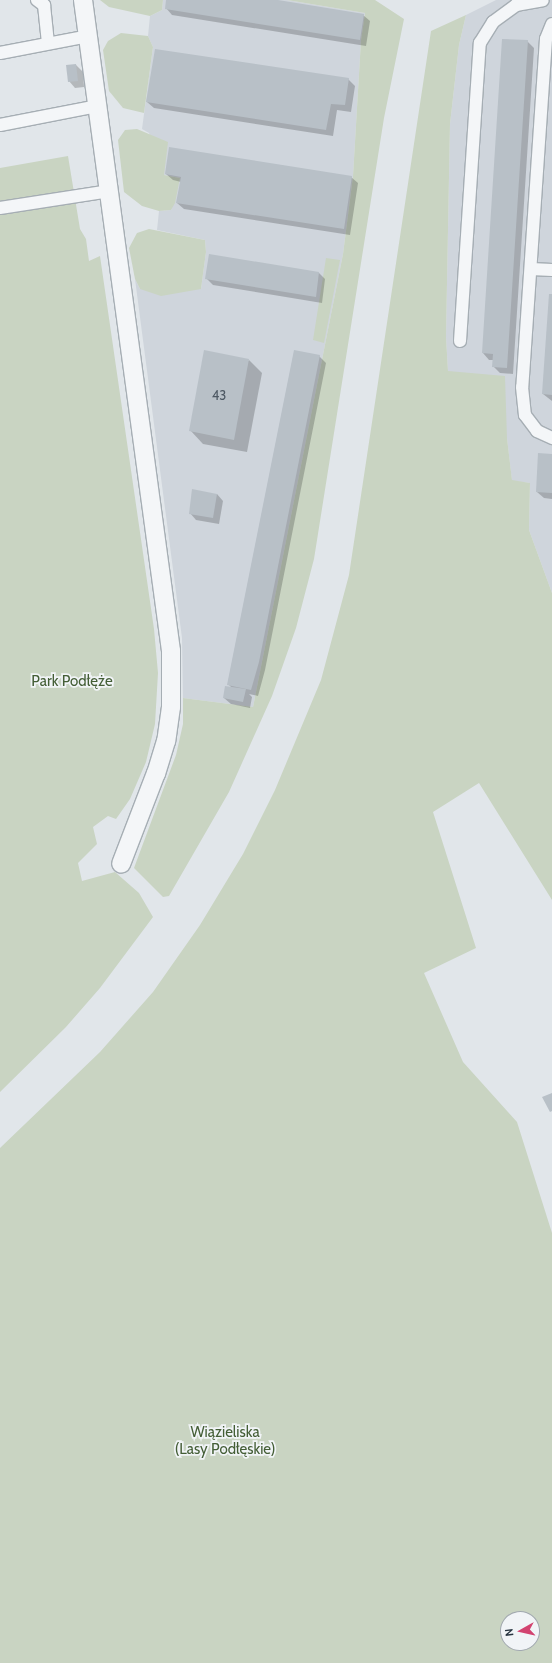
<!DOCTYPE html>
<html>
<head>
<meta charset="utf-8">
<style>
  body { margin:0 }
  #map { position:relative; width:552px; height:1663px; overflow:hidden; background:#e1e6ea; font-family:Cabin,sans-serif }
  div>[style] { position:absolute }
  .built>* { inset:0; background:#cfd5dc }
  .green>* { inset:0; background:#c9d4c2 }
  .shadow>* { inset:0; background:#0003 }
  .building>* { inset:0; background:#b8c0c7 }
  .roads { filter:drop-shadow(1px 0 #a6aeb4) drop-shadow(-1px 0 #a6aeb4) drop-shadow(0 1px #a6aeb4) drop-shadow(0 -1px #a6aeb4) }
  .service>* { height:12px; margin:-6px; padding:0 6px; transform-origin:6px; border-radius:6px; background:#f4f6f8 }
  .pedestrian>* { height:18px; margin:-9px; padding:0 9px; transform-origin:9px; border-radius:9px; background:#f4f6f8 }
  span { translate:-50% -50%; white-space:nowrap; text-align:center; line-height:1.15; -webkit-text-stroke:3.5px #f1f4f7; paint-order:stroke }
  .number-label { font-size:13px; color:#4d5863 }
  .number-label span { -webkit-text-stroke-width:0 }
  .park-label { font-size:15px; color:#445e36 }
  .north { position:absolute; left:500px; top:1611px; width:40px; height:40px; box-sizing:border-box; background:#f1f4f7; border:1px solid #a1a8af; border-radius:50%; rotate:262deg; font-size:11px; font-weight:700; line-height:16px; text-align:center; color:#293642 }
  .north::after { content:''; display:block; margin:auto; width:14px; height:18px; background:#d24370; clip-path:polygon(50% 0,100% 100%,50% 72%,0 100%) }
</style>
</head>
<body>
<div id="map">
  <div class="built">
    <div style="clip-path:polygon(163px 0,287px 0,365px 13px,361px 40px,353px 176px,343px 254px,253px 707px,183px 698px,182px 638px,135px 279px,140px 289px,201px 289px,206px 252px,205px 240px,157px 230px,159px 211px,171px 210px,180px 178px,164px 175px,149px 133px,142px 129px,153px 47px,148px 36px,150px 16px,162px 10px)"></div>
    <div style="clip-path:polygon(496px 0,552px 0,552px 593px,529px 530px,530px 483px,512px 481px,507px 438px,448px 371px,446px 337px,450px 124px,459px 45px,466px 15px)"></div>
  </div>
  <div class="green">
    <div style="clip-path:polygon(100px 0,163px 0,162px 10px,150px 16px,109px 7px)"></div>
    <div style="clip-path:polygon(287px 0,375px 0,404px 19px,384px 118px,314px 559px,296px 628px,272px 696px,229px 792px,169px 896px,163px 897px,134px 868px,176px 755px,183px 724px,183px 698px,253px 707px,343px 254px,353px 176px,361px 40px,365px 13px)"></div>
    <div style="clip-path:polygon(evenodd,466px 15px,459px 45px,450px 124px,446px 337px,448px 371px,505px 376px,507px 438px,512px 480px,530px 483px,529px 530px,552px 593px,552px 900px,479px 783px,433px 812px,476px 948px,424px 973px,463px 1062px,517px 1122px,552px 1233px,552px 1663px,0 1663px,0 1148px,100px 1052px,153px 992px,200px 925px,243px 854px,275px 790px,321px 680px,349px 575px,431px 31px,466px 15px,508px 1619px,532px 1619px,532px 1643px,508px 1643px,508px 1619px)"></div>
    <div style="clip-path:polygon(121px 33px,148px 36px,153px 47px,144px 113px,123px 108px,109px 91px,103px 50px,108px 41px)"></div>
    <div style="clip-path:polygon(137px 129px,168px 142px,164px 175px,180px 178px,175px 203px,171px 210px,159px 211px,142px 206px,124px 192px,118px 140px,125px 130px)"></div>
    <div style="clip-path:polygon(68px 156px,80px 229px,86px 239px,89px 261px,100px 256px,154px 629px,158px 673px,155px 724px,146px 762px,130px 799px,116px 819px,108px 816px,93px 827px,97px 844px,78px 863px,82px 881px,115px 872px,139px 893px,153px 917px,100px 988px,66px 1027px,0 1092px,0 168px)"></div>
    <div style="clip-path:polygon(149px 229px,205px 240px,206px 252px,201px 289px,161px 296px,140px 289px,135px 279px,129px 248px,137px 233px)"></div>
    <div style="clip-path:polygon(326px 258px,340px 260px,324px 343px,313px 340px)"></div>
  </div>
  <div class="shadow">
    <div style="clip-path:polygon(167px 0,272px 0,363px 15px,370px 21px,366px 46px,172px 15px,166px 8px)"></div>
    <div style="clip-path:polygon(527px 41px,534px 48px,513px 374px,500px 373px,493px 366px,493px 360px,489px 360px,483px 353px)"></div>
    <div style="clip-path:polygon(76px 65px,83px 72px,84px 87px,75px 88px,69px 81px)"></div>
    <div style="clip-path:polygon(348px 79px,355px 86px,351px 112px,337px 110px,333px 136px,154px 108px,147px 102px)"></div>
    <div style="clip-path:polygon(166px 174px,351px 177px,358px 183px,350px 235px,184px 209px,177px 203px,181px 182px,173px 180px)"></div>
    <div style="clip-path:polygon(319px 273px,325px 279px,322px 303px,213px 285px,206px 278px)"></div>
    <div style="clip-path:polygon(552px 295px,552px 401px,543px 394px)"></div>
    <div style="clip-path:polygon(319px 356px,326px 363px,265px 670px,258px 696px,249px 694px,252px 697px,250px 708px,231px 704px,224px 698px,232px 688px,228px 684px)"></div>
    <div style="clip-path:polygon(249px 360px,262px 373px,247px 452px,203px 444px,190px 430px)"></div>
    <div style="clip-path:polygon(552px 455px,552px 499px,544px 498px,537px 492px)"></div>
    <div style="clip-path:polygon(217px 494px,223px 501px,219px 524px,196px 520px,190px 513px)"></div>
  </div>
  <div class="building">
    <div style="clip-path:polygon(166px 0,278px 0,364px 14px,360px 40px,165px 9px)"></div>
    <div style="clip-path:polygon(502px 39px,528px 40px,507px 368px,492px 367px,493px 354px,482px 353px)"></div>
    <div style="clip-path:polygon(155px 49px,349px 78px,345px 105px,331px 104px,326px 130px,146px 102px)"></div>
    <div style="clip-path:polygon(76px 64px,78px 81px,68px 82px,66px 65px)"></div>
    <div style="clip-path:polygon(169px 147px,352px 176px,344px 229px,176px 203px,181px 177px,165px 174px)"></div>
    <div style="clip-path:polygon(209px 254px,319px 272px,316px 297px,205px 279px)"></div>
    <div style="clip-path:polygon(549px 294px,552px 294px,552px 395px,542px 394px)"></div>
    <div style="clip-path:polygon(204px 350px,249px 359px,234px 440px,189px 431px)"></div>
    <div style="clip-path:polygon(294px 350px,320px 355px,259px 662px,251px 690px,227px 685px)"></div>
    <div style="clip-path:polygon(538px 453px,552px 454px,552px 493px,536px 492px)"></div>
    <div style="clip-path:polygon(192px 489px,217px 494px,213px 518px,189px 514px)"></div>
    <div style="clip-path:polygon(225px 686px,246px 689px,243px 702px,223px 698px)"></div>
    <div style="clip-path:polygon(552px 1093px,552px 1111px,550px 1112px,542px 1097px)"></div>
  </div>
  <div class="roads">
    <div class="service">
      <div style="left:37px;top:0;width:9px;rotate:36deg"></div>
      <div style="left:44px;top:5px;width:38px;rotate:84deg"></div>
      <div style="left:552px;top:24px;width:16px;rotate:112deg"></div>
      <div style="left:546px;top:39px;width:349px;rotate:93.9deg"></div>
      <div style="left:522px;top:387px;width:28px;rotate:84deg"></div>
      <div style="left:525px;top:415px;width:20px;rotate:53deg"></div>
      <div style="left:537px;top:431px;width:17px;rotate:25deg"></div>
      <div style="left:0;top:53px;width:91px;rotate:-10.8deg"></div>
      <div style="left:0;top:125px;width:100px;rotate:-11deg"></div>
      <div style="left:0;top:208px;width:111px;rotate:-8.8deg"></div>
      <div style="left:531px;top:269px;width:21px;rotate:3deg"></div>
      <div style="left:460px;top:341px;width:299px;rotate:-86.2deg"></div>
      <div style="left:480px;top:43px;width:25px;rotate:-58deg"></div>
      <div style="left:493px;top:22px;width:29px;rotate:-36deg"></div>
      <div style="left:516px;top:5px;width:27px;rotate:-10deg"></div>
    </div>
    <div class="pedestrian">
      <div style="left:83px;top:0;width:657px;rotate:82.3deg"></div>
      <div style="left:171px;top:651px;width:56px;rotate:90deg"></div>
      <div style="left:171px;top:707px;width:34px;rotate:98deg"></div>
      <div style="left:166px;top:741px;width:34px;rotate:107deg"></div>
      <div style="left:156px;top:773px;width:97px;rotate:111deg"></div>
    </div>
  </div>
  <div class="number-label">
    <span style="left:219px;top:395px">43</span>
  </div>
  <div class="park-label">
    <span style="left:72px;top:682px">Park Podłęże</span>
    <span style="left:225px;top:1441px">Wiązieliska<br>(Lasy Podłęskie)</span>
  </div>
  <div class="north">N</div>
</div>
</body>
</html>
